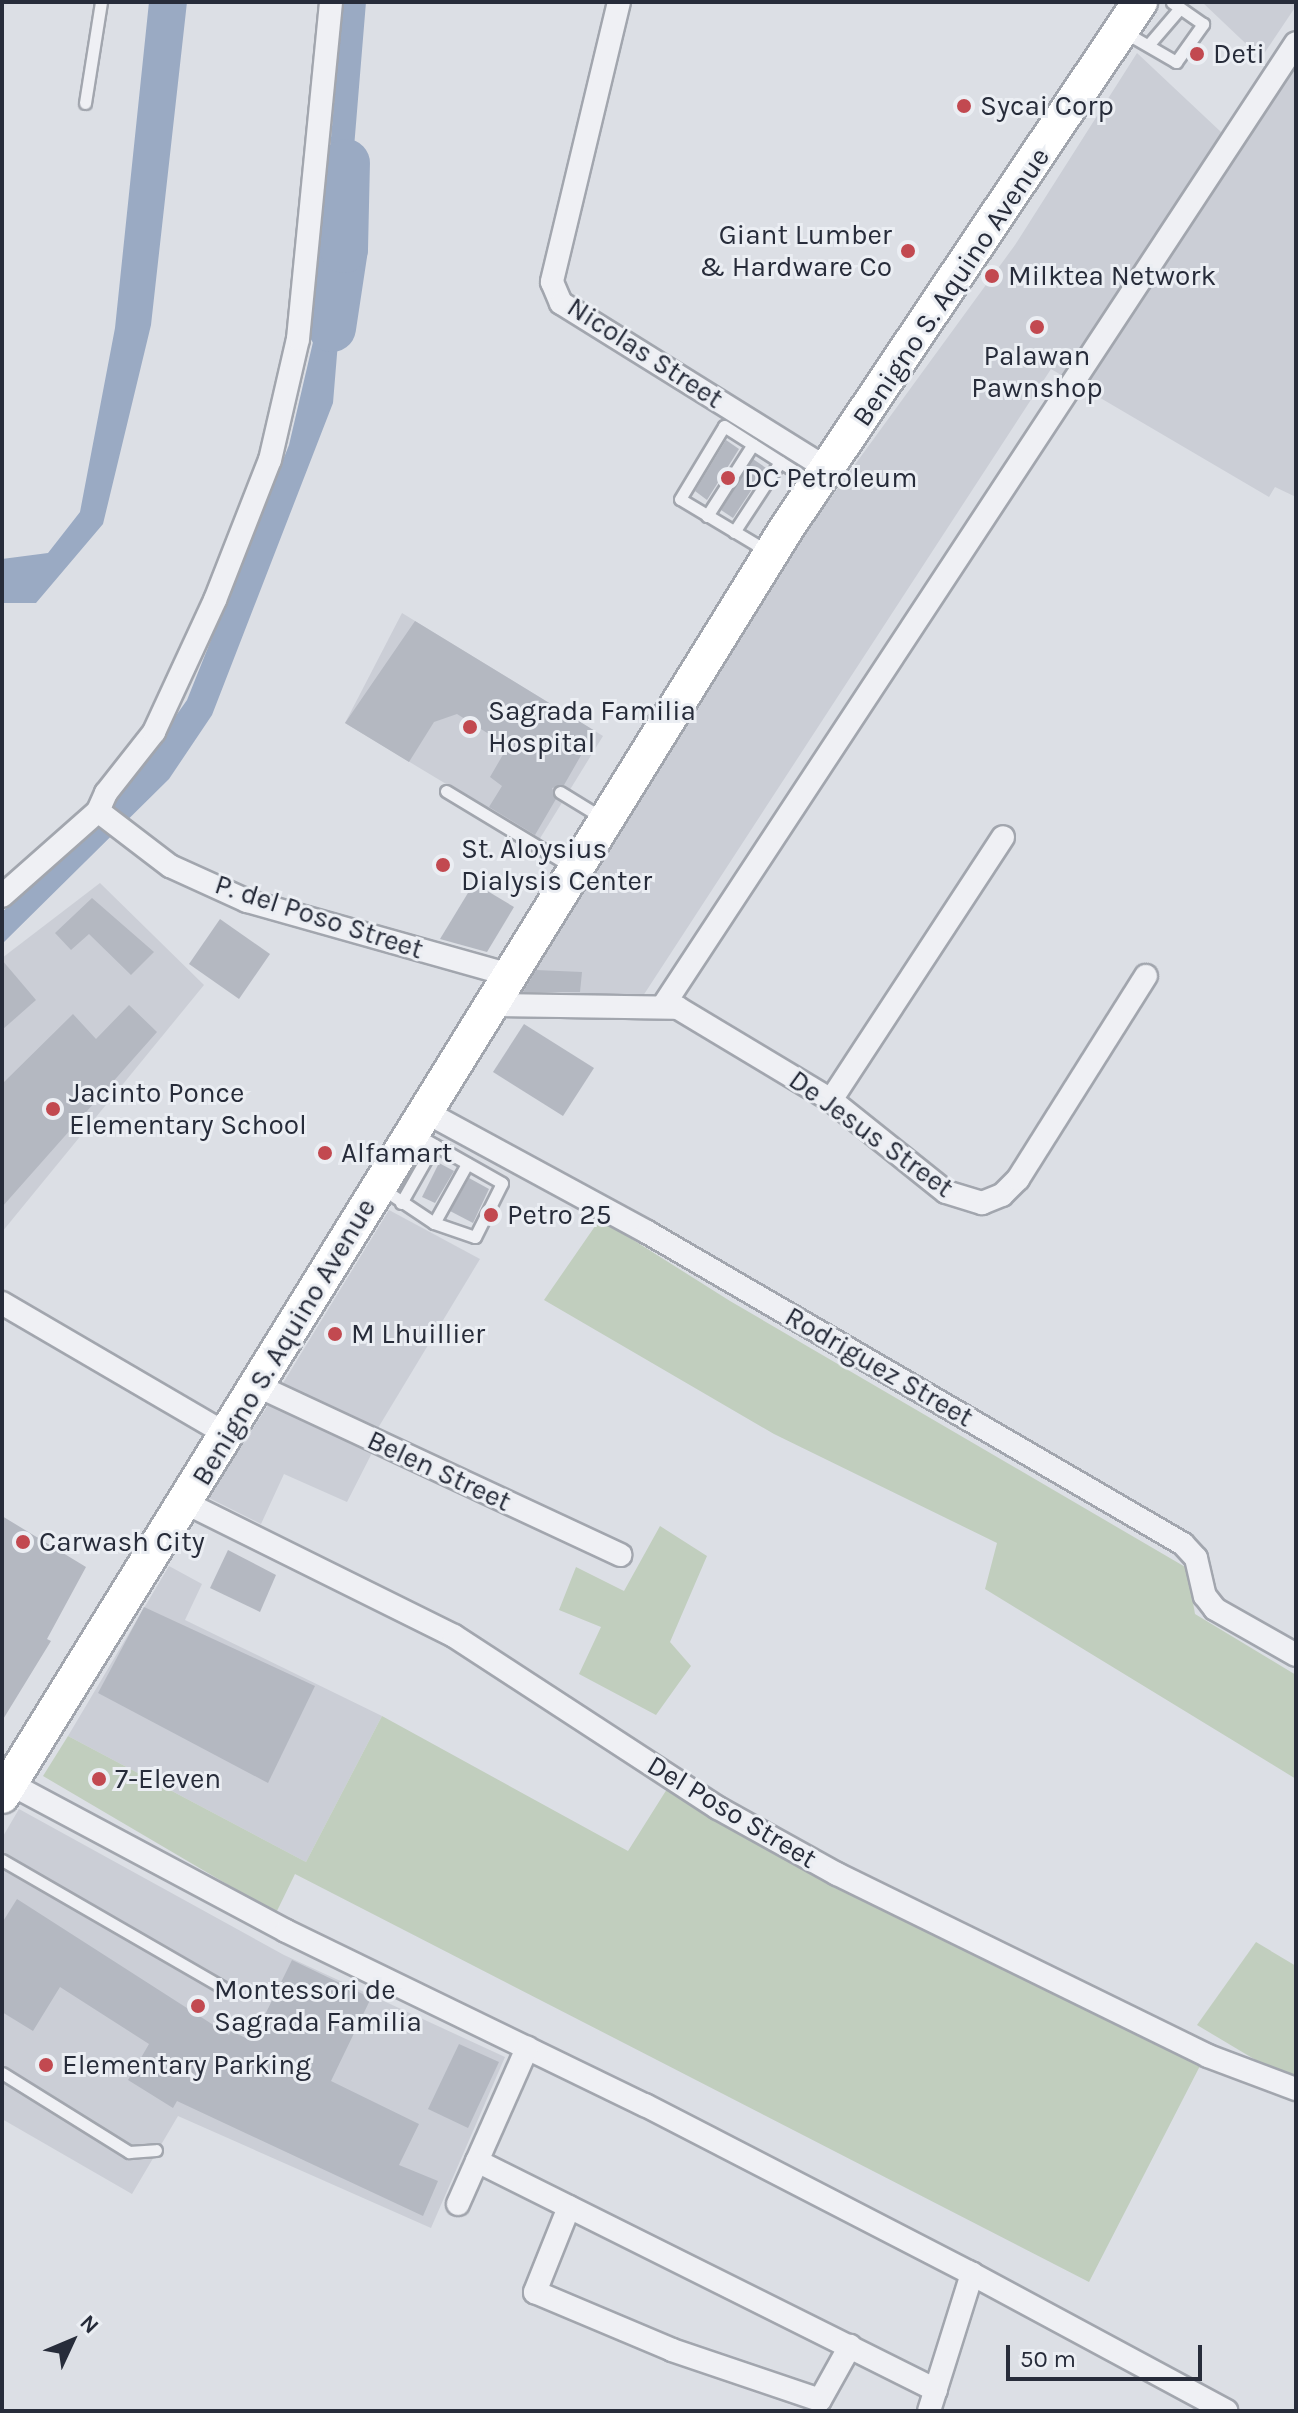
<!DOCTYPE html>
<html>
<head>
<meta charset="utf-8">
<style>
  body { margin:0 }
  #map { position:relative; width:1298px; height:2413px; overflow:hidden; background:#dcdfe5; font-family:Karla,sans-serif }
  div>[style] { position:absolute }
  .built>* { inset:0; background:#cbced6 }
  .green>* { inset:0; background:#c1cebe }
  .water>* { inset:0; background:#9aaac3 }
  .river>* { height:48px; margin:-24px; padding:0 24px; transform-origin:24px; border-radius:24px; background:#9aaac3 }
  .building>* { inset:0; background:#b4b8c1 }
  .roads { filter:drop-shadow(2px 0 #a2a6ae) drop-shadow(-2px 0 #a2a6ae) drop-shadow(0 2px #a2a6ae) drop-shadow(0 -2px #a2a6ae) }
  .lane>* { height:11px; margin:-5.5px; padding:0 5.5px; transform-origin:5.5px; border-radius:5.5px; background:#eff0f4 }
  .street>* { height:22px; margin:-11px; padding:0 11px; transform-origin:11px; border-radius:11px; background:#eff0f4 }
  .primary>* { height:34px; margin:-17px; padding:0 17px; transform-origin:17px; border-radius:17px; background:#fff }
  .dots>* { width:22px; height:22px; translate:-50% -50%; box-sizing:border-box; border:4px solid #ebeef3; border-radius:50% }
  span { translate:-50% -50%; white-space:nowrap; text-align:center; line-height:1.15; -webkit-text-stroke:6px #ebeef3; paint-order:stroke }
  .poi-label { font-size:28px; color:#272c3a }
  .left { translate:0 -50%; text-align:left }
  .right { translate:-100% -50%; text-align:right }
  .street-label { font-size:28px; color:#272c3a }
  .frame { position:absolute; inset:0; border:4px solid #272c3a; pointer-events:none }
  .north { position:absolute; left:32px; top:2301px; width:80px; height:80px; -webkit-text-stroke:6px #ebeef3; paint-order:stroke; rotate:46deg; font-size:22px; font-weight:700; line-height:32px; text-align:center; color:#272c3a }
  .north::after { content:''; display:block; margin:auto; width:28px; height:36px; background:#272c3a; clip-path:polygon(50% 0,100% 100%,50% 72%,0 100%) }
  .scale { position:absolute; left:1006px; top:2345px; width:196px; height:36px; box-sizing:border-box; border:4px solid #272c3a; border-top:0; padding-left:10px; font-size:24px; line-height:28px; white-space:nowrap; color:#272c3a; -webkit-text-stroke:6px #ebeef3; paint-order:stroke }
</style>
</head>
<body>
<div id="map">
  <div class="built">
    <div style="clip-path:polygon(1202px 2px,1296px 2px,1296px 6px,1261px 58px)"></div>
    <div style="clip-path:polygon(1137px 53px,1238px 148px,1296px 62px,1296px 497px,1275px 487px,1269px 497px,1051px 369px,641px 999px,511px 997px,792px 551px,1015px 245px)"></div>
    <div style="clip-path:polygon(402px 613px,603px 736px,539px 840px,345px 723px)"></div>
    <div style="clip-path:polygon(100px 883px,204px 985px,2px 1232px,2px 958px)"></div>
    <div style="clip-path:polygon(389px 1210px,480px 1259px,375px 1433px,280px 1388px)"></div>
    <div style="clip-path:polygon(273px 1398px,374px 1449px,347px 1502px,284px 1474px,261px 1524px,207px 1497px)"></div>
    <div style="clip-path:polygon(169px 1566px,202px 1584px,185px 1620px,382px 1716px,306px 1862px,68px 1736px)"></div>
    <div style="clip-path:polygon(19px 1809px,284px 1955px,505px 2057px,431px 2228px,178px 2116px,132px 2194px,2px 2119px,2px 1838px)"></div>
  </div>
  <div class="green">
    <div style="clip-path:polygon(600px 1219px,730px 1301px,1187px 1568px,1195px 1614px,1296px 1675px,1296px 1779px,985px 1589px,997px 1543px,774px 1434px,544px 1300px)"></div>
    <div style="clip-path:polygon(660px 1526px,707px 1556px,670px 1642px,691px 1666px,656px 1715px,579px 1674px,601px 1627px,559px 1610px,576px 1567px,624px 1591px)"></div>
    <div style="clip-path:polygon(382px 1716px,628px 1851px,667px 1789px,713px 1818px,1202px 2062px,1089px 2282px,295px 1874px,276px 1913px,43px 1776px,68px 1736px,306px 1862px)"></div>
    <div style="clip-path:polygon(1256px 1942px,1296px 1966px,1296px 2084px,1197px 2025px)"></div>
  </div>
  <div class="water">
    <div style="clip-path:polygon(149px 2px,187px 2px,151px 325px,103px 524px,36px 603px,2px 603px,2px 559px,48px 553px,80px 512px,115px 328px)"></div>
    <div style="clip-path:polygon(343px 2px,366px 2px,333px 403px,212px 715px,169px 779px,2px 944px,2px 912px,99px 825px,187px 700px,289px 445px,313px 342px)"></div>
  </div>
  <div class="river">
    <div style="left:332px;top:328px;width:80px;rotate:-81.4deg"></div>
    <div style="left:344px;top:249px;width:86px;rotate:-88.7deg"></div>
  </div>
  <div class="building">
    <div style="clip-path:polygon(726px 440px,739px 449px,707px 500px,695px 491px)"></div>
    <div style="clip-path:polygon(753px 459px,766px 468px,733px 518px,721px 510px)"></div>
    <div style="clip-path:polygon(415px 621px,595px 731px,564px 785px,552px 788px,556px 799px,535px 835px,489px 807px,502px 786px,490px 777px,508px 746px,457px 714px,434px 722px,409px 762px,345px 723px)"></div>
    <div style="clip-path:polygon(474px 883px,514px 907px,487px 952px,440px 939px)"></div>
    <div style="clip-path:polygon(92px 898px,154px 952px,131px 975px,89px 934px,71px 950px,55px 933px)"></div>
    <div style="clip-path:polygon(220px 919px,270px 954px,239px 999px,189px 964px)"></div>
    <div style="clip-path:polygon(2px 960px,36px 1000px,2px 1030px)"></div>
    <div style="clip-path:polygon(536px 970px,582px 972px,580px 992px,523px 992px)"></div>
    <div style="clip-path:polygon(129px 1005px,157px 1032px,2px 1207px,2px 1084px,73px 1014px,96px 1039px)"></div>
    <div style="clip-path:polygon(524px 1024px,594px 1068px,563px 1116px,493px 1072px)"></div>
    <div style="clip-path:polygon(439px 1163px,454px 1171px,435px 1203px,422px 1197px)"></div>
    <div style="clip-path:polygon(469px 1178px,489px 1189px,473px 1223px,450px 1211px)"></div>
    <div style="clip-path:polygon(2px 1516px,86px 1567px,47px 1639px,51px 1641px,2px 1721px)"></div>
    <div style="clip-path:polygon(228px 1550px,276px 1575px,260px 1612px,210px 1588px)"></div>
    <div style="clip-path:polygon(144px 1607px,315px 1686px,268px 1783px,98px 1693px)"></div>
    <div style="clip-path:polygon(17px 1899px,229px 2035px,231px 2031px,252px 2041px,292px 1960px,371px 1998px,331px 2081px,419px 2124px,399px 2165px,438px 2181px,423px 2216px,177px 2101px,173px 2108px,128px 2080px,149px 2044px,60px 1987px,33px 2031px,2px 2012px,2px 1923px)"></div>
    <div style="clip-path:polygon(459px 2044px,499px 2062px,468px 2128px,428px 2109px)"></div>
  </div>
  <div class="roads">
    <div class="lane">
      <div style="left:1126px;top:33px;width:58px;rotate:30.1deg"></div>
      <div style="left:1176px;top:62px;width:47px;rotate:-54.6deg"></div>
      <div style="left:1203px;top:24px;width:38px;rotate:-145deg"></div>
      <div style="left:1150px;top:43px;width:46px;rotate:-49.4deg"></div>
      <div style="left:85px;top:103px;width:102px;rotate:-81deg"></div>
      <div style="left:707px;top:516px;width:85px;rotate:-57.4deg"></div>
      <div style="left:734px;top:532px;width:84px;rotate:-56.7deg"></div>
      <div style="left:767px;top:551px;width:101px;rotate:-149.1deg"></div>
      <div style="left:680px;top:499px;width:85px;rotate:-58.9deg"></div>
      <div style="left:724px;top:426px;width:104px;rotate:32.5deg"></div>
      <div style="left:446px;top:791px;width:147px;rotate:31.1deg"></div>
      <div style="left:560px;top:792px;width:52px;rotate:31.5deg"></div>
      <div style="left:383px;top:1189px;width:61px;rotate:33.7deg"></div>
      <div style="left:434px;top:1223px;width:43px;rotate:18.9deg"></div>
      <div style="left:475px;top:1237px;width:60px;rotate:-63.4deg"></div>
      <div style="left:502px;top:1183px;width:98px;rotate:-150.5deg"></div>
      <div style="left:401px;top:1203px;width:67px;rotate:-60.4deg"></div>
      <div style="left:434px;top:1223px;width:68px;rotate:-60.8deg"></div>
      <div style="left:2px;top:1860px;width:254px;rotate:30deg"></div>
      <div style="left:2px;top:2073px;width:150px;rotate:31.9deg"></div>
      <div style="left:129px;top:2152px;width:27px;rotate:-4deg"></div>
    </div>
    <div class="street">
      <div style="left:619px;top:2px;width:288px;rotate:103.5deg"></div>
      <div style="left:552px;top:282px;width:23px;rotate:67deg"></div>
      <div style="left:561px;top:303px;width:314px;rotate:31.9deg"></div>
      <div style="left:98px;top:811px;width:91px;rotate:37.4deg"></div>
      <div style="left:170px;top:866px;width:85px;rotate:24.4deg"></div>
      <div style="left:247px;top:901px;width:273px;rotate:15.7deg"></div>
      <div style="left:2px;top:896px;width:128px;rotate:-41.5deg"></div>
      <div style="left:98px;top:811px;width:20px;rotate:-66deg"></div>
      <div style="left:106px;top:793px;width:78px;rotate:-51.8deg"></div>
      <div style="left:154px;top:732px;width:145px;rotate:-65.2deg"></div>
      <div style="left:215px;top:600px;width:150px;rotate:-68.6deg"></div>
      <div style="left:270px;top:460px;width:124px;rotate:-77deg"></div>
      <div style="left:298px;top:339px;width:339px;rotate:-84.4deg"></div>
      <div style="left:491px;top:1005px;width:187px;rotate:0.9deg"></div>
      <div style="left:678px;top:1008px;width:179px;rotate:31deg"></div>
      <div style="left:831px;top:1100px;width:147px;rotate:38.7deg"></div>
      <div style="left:946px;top:1192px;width:38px;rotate:17deg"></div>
      <div style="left:982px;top:1203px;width:22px;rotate:-22deg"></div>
      <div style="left:1002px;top:1195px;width:23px;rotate:-45deg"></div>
      <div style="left:1018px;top:1179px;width:240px;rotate:-57.8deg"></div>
      <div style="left:663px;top:1006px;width:1152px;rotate:-56.68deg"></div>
      <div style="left:831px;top:1100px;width:314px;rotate:-56.8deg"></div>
      <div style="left:426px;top:1112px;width:251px;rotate:28.5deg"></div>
      <div style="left:647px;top:1232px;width:620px;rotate:30.2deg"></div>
      <div style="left:1183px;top:1544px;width:19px;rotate:47deg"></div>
      <div style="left:1196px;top:1558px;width:39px;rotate:77deg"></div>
      <div style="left:1205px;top:1596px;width:16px;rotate:52deg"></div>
      <div style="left:1215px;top:1609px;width:93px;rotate:29.6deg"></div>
      <div style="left:2px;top:1303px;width:259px;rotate:30.3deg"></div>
      <div style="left:258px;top:1386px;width:400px;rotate:25deg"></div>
      <div style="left:186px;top:1503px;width:299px;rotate:26.4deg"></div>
      <div style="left:454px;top:1636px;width:315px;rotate:33.1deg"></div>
      <div style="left:718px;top:1808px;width:136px;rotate:29deg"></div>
      <div style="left:837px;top:1874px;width:413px;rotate:26.1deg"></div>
      <div style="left:1208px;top:2056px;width:94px;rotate:20.6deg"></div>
      <div style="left:9px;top:1783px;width:314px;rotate:28.1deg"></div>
      <div style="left:286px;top:1931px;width:399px;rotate:25.9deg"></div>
      <div style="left:645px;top:2105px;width:368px;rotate:27.3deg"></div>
      <div style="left:972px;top:2274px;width:289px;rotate:28.3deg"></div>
      <div style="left:477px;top:2161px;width:513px;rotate:26.52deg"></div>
      <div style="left:458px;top:2204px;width:171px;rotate:-66.1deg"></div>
      <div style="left:569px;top:2207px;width:92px;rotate:111.8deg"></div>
      <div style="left:535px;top:2292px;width:149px;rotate:22.9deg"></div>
      <div style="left:672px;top:2350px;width:156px;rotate:18.7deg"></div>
      <div style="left:820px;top:2400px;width:62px;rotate:-60.9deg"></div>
      <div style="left:929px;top:2411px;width:144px;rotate:-72.6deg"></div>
    </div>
    <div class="primary">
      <div style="left:2px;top:1796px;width:1490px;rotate:-58.25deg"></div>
      <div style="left:786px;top:529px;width:635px;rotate:-56.11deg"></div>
    </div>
  </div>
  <div class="dots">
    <div style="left:1197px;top:54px;background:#c24950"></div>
    <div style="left:964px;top:106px;background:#c24950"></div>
    <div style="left:908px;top:251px;background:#c24950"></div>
    <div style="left:992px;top:276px;background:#c24950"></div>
    <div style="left:1037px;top:327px;background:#c24950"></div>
    <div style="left:728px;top:478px;background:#c24950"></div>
    <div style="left:470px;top:727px;background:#c24950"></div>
    <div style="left:443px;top:865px;background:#c24950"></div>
    <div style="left:53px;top:1109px;background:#c24950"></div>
    <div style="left:325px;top:1153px;background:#c24950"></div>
    <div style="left:491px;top:1215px;background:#c24950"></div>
    <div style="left:335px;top:1334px;background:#c24950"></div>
    <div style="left:23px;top:1542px;background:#c24950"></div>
    <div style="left:99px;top:1779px;background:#c24950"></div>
    <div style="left:198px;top:2006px;background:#c24950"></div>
    <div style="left:46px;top:2065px;background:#c24950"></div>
  </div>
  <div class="poi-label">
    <span class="left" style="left:1213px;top:54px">Deti</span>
    <span class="left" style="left:980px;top:106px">Sycai Corp</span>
    <span class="right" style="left:892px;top:251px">Giant Lumber<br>&amp; Hardware Co</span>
    <span class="left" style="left:1008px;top:276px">Milktea Network</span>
    <span style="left:1037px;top:372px">Palawan<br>Pawnshop</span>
    <span class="left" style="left:744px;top:478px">DC Petroleum</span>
    <span class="left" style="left:488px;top:727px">Sagrada Familia<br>Hospital</span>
    <span class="left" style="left:461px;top:865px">St. Aloysius<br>Dialysis Center</span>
    <span class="left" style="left:69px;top:1109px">Jacinto Ponce<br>Elementary School</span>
    <span class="left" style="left:341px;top:1153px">Alfamart</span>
    <span class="left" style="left:507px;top:1215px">Petro 25</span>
    <span class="left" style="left:351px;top:1334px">M Lhuillier</span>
    <span class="left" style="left:39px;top:1542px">Carwash City</span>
    <span class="left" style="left:115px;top:1779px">7-Eleven</span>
    <span class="left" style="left:214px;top:2006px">Montessori de<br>Sagrada Familia</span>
    <span class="left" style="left:62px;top:2065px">Elementary Parking</span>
  </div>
  <div class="street-label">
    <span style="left:951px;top:287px;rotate:-56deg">Benigno S. Aquino Avenue</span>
    <span style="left:645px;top:353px;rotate:33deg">Nicolas Street</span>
    <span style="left:319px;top:917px;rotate:18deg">P. del Poso Street</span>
    <span style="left:871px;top:1134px;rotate:36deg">De Jesus Street</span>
    <span style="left:284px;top:1342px;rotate:-59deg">Benigno S. Aquino Avenue</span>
    <span style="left:879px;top:1367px;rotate:30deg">Rodriguez Street</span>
    <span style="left:439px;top:1471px;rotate:25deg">Belen Street</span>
    <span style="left:732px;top:1812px;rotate:31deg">Del Poso Street</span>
  </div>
  <div class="frame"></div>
  <div class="north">N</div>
  <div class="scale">50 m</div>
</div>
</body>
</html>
